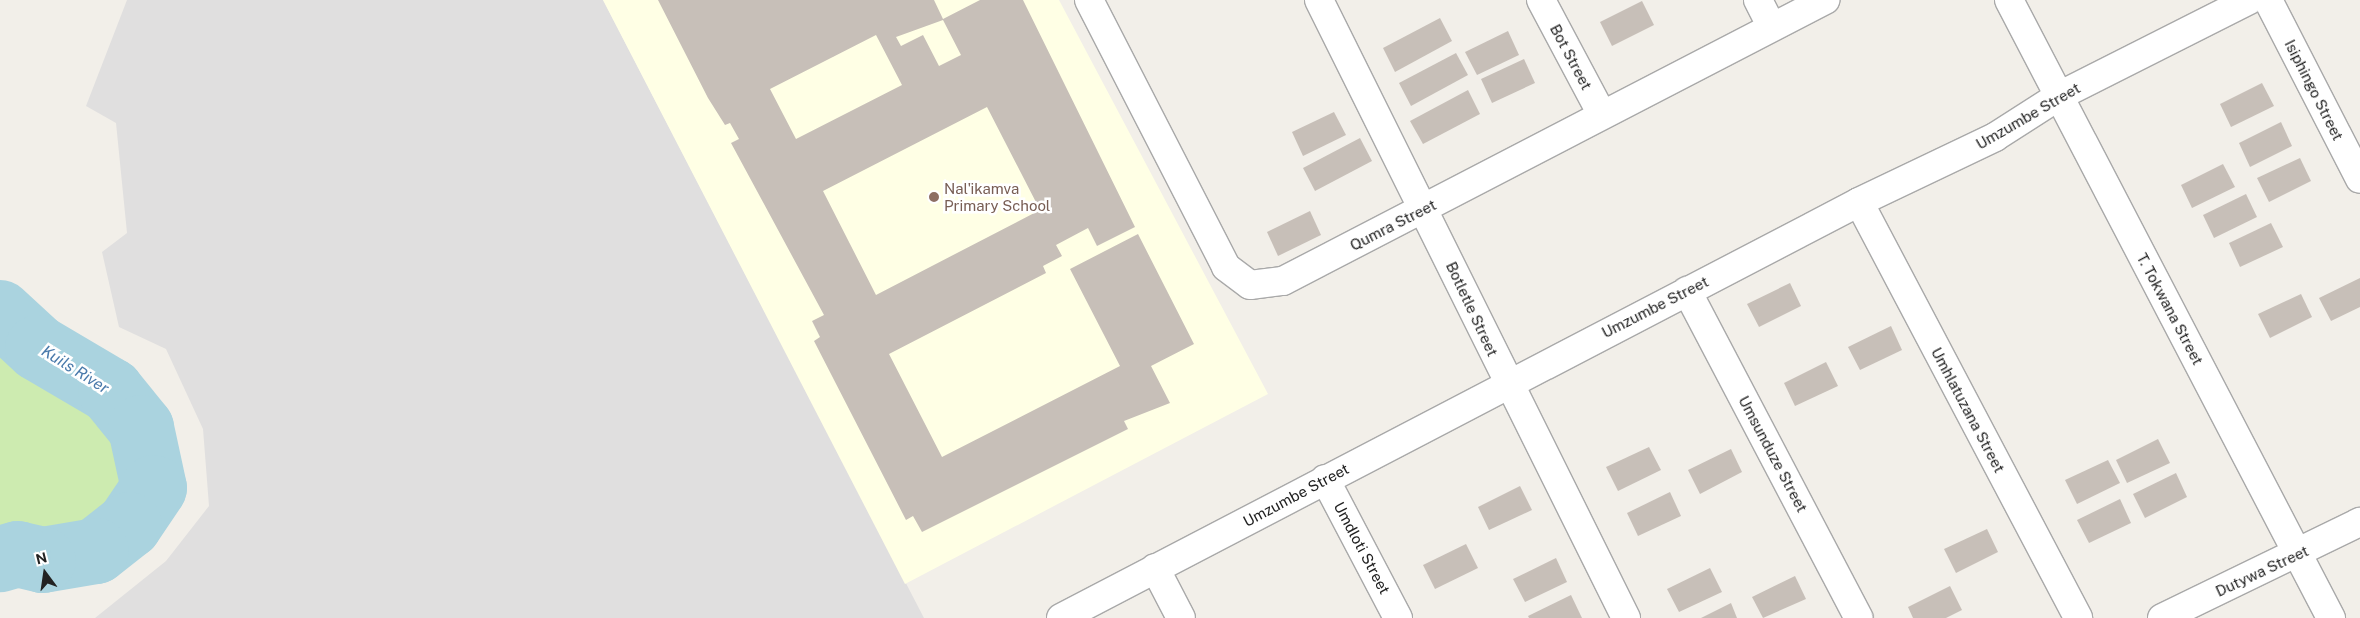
<!DOCTYPE html>
<html>
<head>
<meta charset="utf-8">
<style>
  body { margin:0 }
  #map { position:relative; width:2360px; height:618px; overflow:hidden; background:#f2efe9; font-family:"Public Sans",sans-serif }
  div>[style] { position:absolute }
  .residential>* { inset:0; background:#e0dfdf }
  .education>* { inset:0; background:#ffffe5 }
  .grass>* { inset:0; background:#cdebb0 }
  .river>* { height:66px; margin:-33px; padding:0 33px; transform-origin:33px; border-radius:33px; background:#aad3df }
  .building>* { inset:0; background:#c7bfb8 }
  .roads { filter:drop-shadow(1px 0 #a9a9a9) drop-shadow(-1px 0 #a9a9a9) drop-shadow(0 1px #a9a9a9) drop-shadow(0 -1px #a9a9a9) }
  .minor>* { height:28px; margin:-14px; padding:0 14px; transform-origin:14px; border-radius:14px; background:#fff }
  .dots>* { width:14px; height:14px; translate:-50% -50%; box-sizing:border-box; border:2px solid #fff; border-radius:50% }
  span { translate:-50% -50%; white-space:nowrap; text-align:center; line-height:1.15; -webkit-text-stroke:5px #fff; paint-order:stroke }
  .street-label { font-size:15px; color:#222 }
  .education-label { font-size:15px; color:#785e54 }
  .left { translate:0 -50%; text-align:left }
  .water-label { font-size:16px; color:#4a7aab; font-style:italic }
  .north { position:absolute; left:20px; top:548px; width:50px; height:50px; -webkit-text-stroke:4px #fff; paint-order:stroke; rotate:346deg; font-size:14px; font-weight:700; line-height:20px; text-align:center; color:#222 }
  .north::after { content:''; display:block; margin:auto; width:18px; height:22px; background:#222; clip-path:polygon(50% 0,100% 100%,50% 72%,0 100%) }
</style>
</head>
<body>
<div id="map">
  <div class="residential">
    <div style="clip-path:polygon(127px 0,603px 0,924px 618px,95px 618px,166px 561px,209px 506px,203px 429px,166px 349px,119px 327px,102px 252px,127px 233px,116px 123px,86px 106px)"></div>
  </div>
  <div class="education">
    <div style="clip-path:polygon(603px 0,1059px 0,1268px 394px,905px 584px)"></div>
  </div>
  <div class="grass">
    <div style="clip-path:polygon(0 313px,38px 348px,111px 391px,141px 428px,154px 488px,129px 525px,96px 551px,43px 560px,18px 554px,0 559px)"></div>
  </div>
  <div class="river">
    <div style="left:0;top:313px;width:52px;rotate:42.6deg"></div>
    <div style="left:38px;top:348px;width:85px;rotate:30.5deg"></div>
    <div style="left:111px;top:391px;width:48px;rotate:51deg"></div>
    <div style="left:141px;top:428px;width:61px;rotate:77.8deg"></div>
    <div style="left:154px;top:488px;width:45px;rotate:124deg"></div>
    <div style="left:129px;top:525px;width:42px;rotate:141.8deg"></div>
    <div style="left:96px;top:551px;width:54px;rotate:170.4deg"></div>
    <div style="left:43px;top:560px;width:26px;rotate:-167deg"></div>
    <div style="left:18px;top:554px;width:19px;rotate:164deg"></div>
  </div>
  <div class="building">
    <div style="clip-path:polygon(evenodd,658px 0,934px 0,943px 19px,980px 0,1023px 0,1135px 227px,1097px 246px,1088px 228px,1056px 245px,1062px 256px,1043px 266px,1046px 273px,889px 354px,942px 457px,1120px 366px,1070px 269px,1138px 234px,1194px 344px,1151px 366px,1170px 403px,1124px 421px,1128px 429px,922px 532px,913px 516px,906px 520px,814px 341px,820px 337px,812px 321px,824px 315px,731px 143px,739px 139px,730px 123px,725px 125px,708px 98px,658px 0,943px 20px,961px 55px,939px 66px,923px 35px,901px 46px,896px 37px,943px 20px,658px 0,876px 35px,902px 85px,796px 139px,770px 89px,876px 35px,658px 0,987px 107px,1040px 210px,876px 295px,823px 191px,987px 107px)"></div>
    <div style="clip-path:polygon(1642px 1px,1654px 25px,1612px 46px,1600px 22px)"></div>
    <div style="clip-path:polygon(1440px 18px,1452px 41px,1395px 72px,1383px 48px)"></div>
    <div style="clip-path:polygon(1508px 31px,1519px 55px,1477px 75px,1465px 52px)"></div>
    <div style="clip-path:polygon(1456px 53px,1468px 75px,1411px 106px,1399px 83px)"></div>
    <div style="clip-path:polygon(1524px 59px,1535px 83px,1492px 103px,1481px 79px)"></div>
    <div style="clip-path:polygon(2262px 83px,2274px 106px,2231px 127px,2220px 104px)"></div>
    <div style="clip-path:polygon(1468px 90px,1480px 114px,1423px 144px,1410px 121px)"></div>
    <div style="clip-path:polygon(1334px 112px,1346px 135px,1303px 156px,1292px 132px)"></div>
    <div style="clip-path:polygon(2281px 122px,2292px 146px,2250px 167px,2239px 143px)"></div>
    <div style="clip-path:polygon(1360px 138px,1372px 161px,1315px 191px,1303px 168px)"></div>
    <div style="clip-path:polygon(2300px 158px,2311px 181px,2269px 202px,2257px 178px)"></div>
    <div style="clip-path:polygon(2223px 164px,2235px 187px,2192px 208px,2181px 185px)"></div>
    <div style="clip-path:polygon(2246px 194px,2257px 217px,2214px 238px,2203px 215px)"></div>
    <div style="clip-path:polygon(1310px 211px,1321px 235px,1278px 256px,1267px 232px)"></div>
    <div style="clip-path:polygon(2271px 223px,2283px 247px,2240px 267px,2229px 243px)"></div>
    <div style="clip-path:polygon(2360px 278px,2360px 307px,2331px 321px,2319px 298px)"></div>
    <div style="clip-path:polygon(1790px 283px,1801px 306px,1759px 327px,1747px 304px)"></div>
    <div style="clip-path:polygon(2301px 294px,2312px 317px,2270px 338px,2258px 314px)"></div>
    <div style="clip-path:polygon(1891px 326px,1902px 350px,1860px 370px,1848px 347px)"></div>
    <div style="clip-path:polygon(1826px 362px,1838px 386px,1795px 406px,1784px 383px)"></div>
    <div style="clip-path:polygon(2158px 439px,2170px 463px,2127px 483px,2116px 460px)"></div>
    <div style="clip-path:polygon(1649px 447px,1661px 470px,1618px 491px,1606px 467px)"></div>
    <div style="clip-path:polygon(1731px 449px,1742px 472px,1700px 494px,1688px 470px)"></div>
    <div style="clip-path:polygon(2108px 460px,2120px 483px,2077px 504px,2065px 480px)"></div>
    <div style="clip-path:polygon(2176px 473px,2187px 497px,2145px 518px,2133px 494px)"></div>
    <div style="clip-path:polygon(1520px 486px,1532px 510px,1489px 530px,1478px 507px)"></div>
    <div style="clip-path:polygon(1670px 492px,1681px 516px,1638px 536px,1627px 513px)"></div>
    <div style="clip-path:polygon(2120px 499px,2131px 523px,2089px 543px,2077px 520px)"></div>
    <div style="clip-path:polygon(1987px 529px,1998px 552px,1956px 573px,1944px 549px)"></div>
    <div style="clip-path:polygon(1466px 544px,1478px 568px,1435px 589px,1423px 565px)"></div>
    <div style="clip-path:polygon(1556px 558px,1567px 582px,1525px 602px,1513px 579px)"></div>
    <div style="clip-path:polygon(1710px 568px,1722px 592px,1679px 612px,1667px 589px)"></div>
    <div style="clip-path:polygon(1795px 576px,1806px 599px,1763px 618px,1752px 597px)"></div>
    <div style="clip-path:polygon(1950px 586px,1962px 610px,1946px 618px,1913px 618px,1908px 607px)"></div>
    <div style="clip-path:polygon(1571px 595px,1582px 618px,1529px 618px,1528px 616px)"></div>
    <div style="clip-path:polygon(1731px 603px,1737px 618px,1701px 618px)"></div>
  </div>
  <div class="roads">
    <div class="minor">
      <div style="left:1089px;top:0;width:300px;rotate:62.8deg"></div>
      <div style="left:1226px;top:267px;width:30px;rotate:37deg"></div>
      <div style="left:1250px;top:285px;width:33px;rotate:-7deg"></div>
      <div style="left:1283px;top:281px;width:611px;rotate:-27.4deg"></div>
      <div style="left:1319px;top:0;width:690px;rotate:63.58deg"></div>
      <div style="left:1541px;top:0;width:128px;rotate:62deg"></div>
      <div style="left:1758px;top:0;width:29px;rotate:63deg"></div>
      <div style="left:2009px;top:0;width:697px;rotate:62.48deg"></div>
      <div style="left:2268px;top:0;width:201px;rotate:62.8deg"></div>
      <div style="left:1859px;top:202px;width:470px;rotate:62.2deg"></div>
      <div style="left:1687px;top:291px;width:369px;rotate:62.3deg"></div>
      <div style="left:1325px;top:479px;width:157px;rotate:62.3deg"></div>
      <div style="left:1155px;top:568px;width:56px;rotate:62.5deg"></div>
      <div style="left:1061px;top:618px;width:900px;rotate:-27.53deg"></div>
      <div style="left:1859px;top:202px;width:151px;rotate:-25.5deg"></div>
      <div style="left:1995px;top:137px;width:76px;rotate:-32.6deg"></div>
      <div style="left:2059px;top:96px;width:213px;rotate:-26.8deg"></div>
      <div style="left:2162px;top:618px;width:220px;rotate:-25.9deg"></div>
    </div>
  </div>
  <div class="dots">
    <div style="left:934px;top:197px;background:#8d6e63"></div>
  </div>
  <div class="street-label">
    <span style="left:1571px;top:57px;rotate:62deg">Bot Street</span>
    <span style="left:2314px;top:90px;rotate:63deg">Isiphingo Street</span>
    <span style="left:2028px;top:116px;rotate:-30deg">Umzumbe Street</span>
    <span style="left:1393px;top:225px;rotate:-27deg">Qumra Street</span>
    <span style="left:1655px;top:307px;rotate:-27deg">Umzumbe Street</span>
    <span style="left:1472px;top:309px;rotate:65deg">Botletle Street</span>
    <span style="left:2170px;top:309px;rotate:62deg">T. Tokwana Street</span>
    <span style="left:1968px;top:410px;rotate:62deg">Umhlatuzana Street</span>
    <span style="left:1773px;top:454px;rotate:62deg">Umsunduze Street</span>
    <span style="left:1296px;top:495px;rotate:-28deg">Umzumbe Street</span>
    <span style="left:1362px;top:548px;rotate:62deg">Umdloti Street</span>
    <span style="left:2262px;top:571px;rotate:-25deg">Dutywa Street</span>
  </div>
  <div class="education-label">
    <span class="left" style="left:944px;top:197px">Nal'ikamva<br>Primary School</span>
  </div>
  <div class="water-label">
    <span style="left:75px;top:370px;rotate:32deg">Kuils River</span>
  </div>
  <div class="north">N</div>
</div>
</body>
</html>
